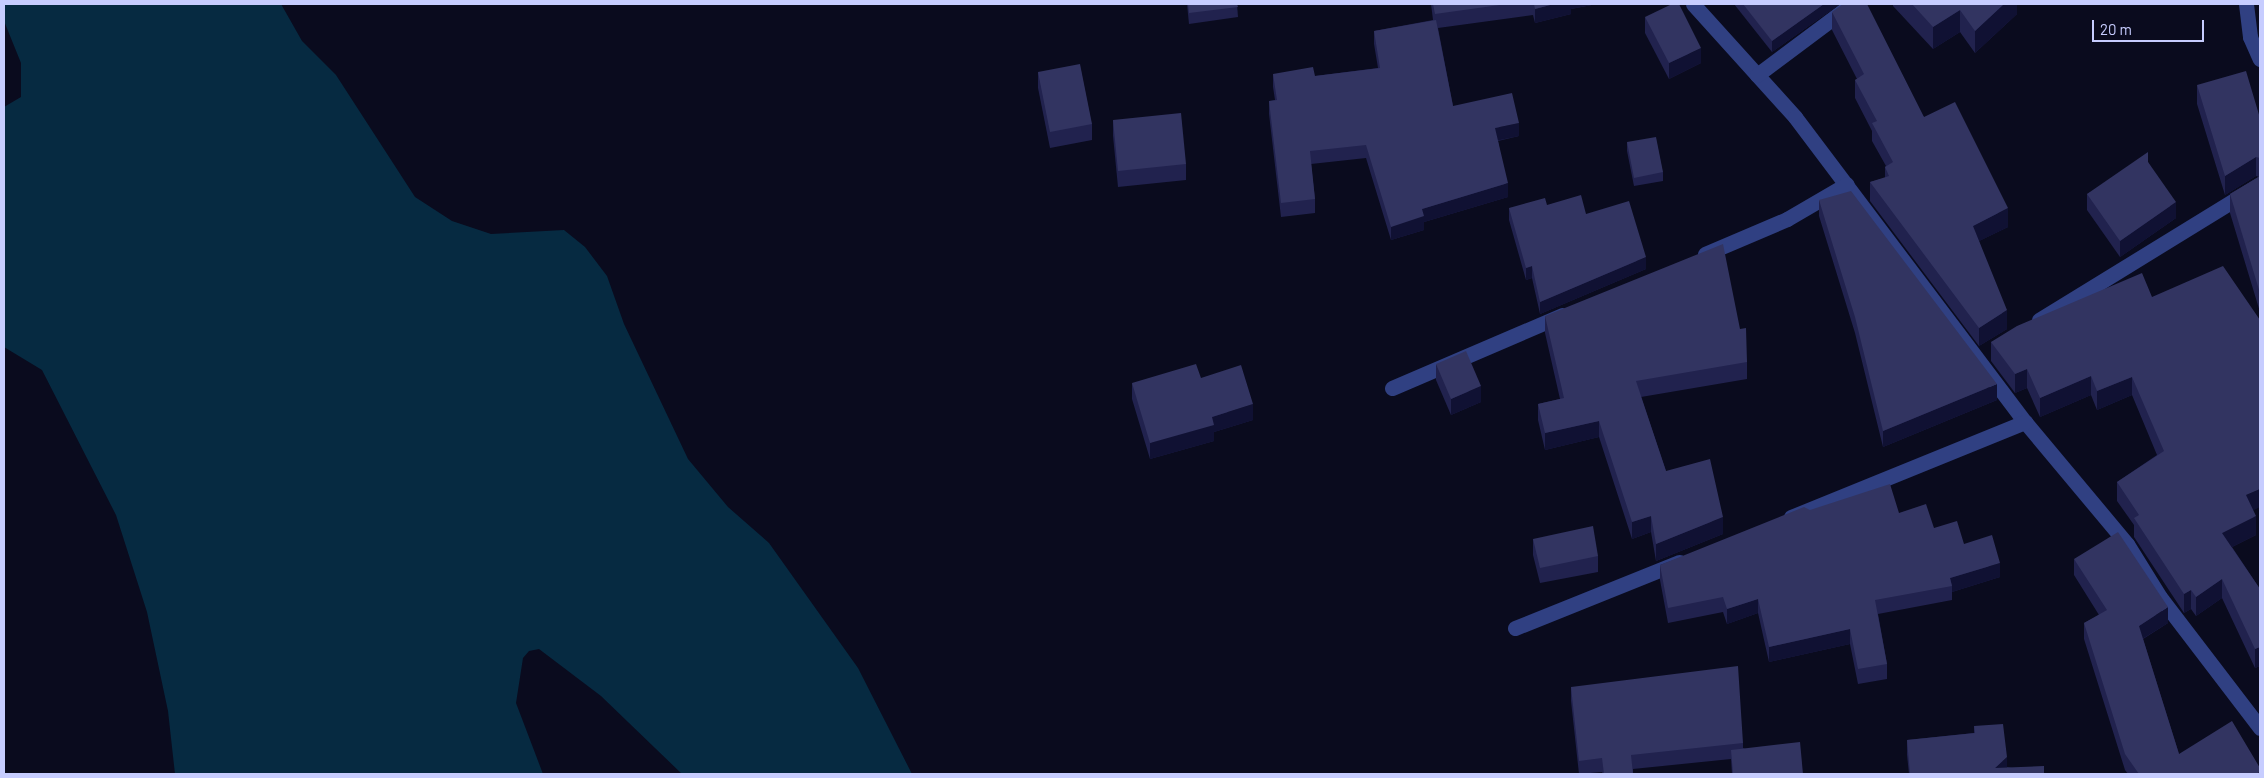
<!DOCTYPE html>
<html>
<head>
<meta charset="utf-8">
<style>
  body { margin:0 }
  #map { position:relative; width:2264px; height:778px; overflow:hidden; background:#0a0b1e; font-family:Barlow,sans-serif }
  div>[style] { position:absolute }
  .water>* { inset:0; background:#062a41 }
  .minor>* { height:15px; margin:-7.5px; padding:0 7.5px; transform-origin:7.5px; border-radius:7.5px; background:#304082 }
  .wall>* { inset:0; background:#21224e }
  .shaded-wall>* { inset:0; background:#101133 }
  .building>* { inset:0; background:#323461 }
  span { translate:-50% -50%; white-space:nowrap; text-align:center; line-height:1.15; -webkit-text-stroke:4px #0a0b1e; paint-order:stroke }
  .frame { position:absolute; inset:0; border:5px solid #c7cdff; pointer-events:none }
  .scale { position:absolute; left:2092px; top:20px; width:112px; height:22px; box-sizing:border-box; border:2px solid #c7cdff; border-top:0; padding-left:6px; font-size:15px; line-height:18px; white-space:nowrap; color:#c7cdff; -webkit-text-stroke:4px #0a0b1e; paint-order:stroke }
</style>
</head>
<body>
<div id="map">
  <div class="water">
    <div style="clip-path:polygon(4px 4px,281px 4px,302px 41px,336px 75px,415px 197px,452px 221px,491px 234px,564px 230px,585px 247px,607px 276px,624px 324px,688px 459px,728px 507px,769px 543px,858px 668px,912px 774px,682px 774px,601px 696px,539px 649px,529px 651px,523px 658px,516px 703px,543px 774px,175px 774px,168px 711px,147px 612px,116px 515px,42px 370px,4px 347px,4px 107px,21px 97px,21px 63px,4px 21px)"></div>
  </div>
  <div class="minor">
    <div style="left:1693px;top:4px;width:152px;rotate:47.9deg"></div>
    <div style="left:1795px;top:117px;width:382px;rotate:53deg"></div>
    <div style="left:2025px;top:422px;width:159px;rotate:50.1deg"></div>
    <div style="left:2127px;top:544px;width:62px;rotate:58.1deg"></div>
    <div style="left:2160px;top:597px;width:165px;rotate:52.6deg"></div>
    <div style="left:2246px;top:4px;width:33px;rotate:83deg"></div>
    <div style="left:2250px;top:37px;width:24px;rotate:66deg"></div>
    <div style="left:1757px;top:75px;width:119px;rotate:-36.8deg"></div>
    <div style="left:1705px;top:254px;width:89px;rotate:-23.1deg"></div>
    <div style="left:1787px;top:219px;width:69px;rotate:-30.3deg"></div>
    <div style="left:2039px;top:320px;width:259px;rotate:-31.6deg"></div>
    <div style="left:1392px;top:388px;width:185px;rotate:-23.2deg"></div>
    <div style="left:1791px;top:517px;width:253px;rotate:-22.1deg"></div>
    <div style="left:1515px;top:628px;width:177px;rotate:-21.9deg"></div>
  </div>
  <div class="wall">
    <div style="clip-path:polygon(1187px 4px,1237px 4px,1238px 17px,1189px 24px)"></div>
    <div style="clip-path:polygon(1431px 4px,1597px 4px,1571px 9px,1571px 14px,1535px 23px,1533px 15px,1438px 28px,1453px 106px,1519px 136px,1498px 141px,1508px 197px,1424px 222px,1424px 230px,1391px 240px,1366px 158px,1311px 164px,1315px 199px,1315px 213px,1281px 217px,1269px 114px,1269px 101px,1275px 100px,1273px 87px,1273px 74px,1315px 76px,1378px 68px,1374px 44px,1374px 31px,1433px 20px)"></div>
    <div style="clip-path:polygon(1734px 4px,1840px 4px,1772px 52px)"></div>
    <div style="clip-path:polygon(1893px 4px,2017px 4px,2017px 14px,1975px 53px,1960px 32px,1933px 49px,1893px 6px)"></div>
    <div style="clip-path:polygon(1832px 12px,1924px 117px,2008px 227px,1979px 241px,2007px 329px,1979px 346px,1870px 201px,1870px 182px,1885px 178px,1885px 167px,1886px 166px,1872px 141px,1872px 131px,1855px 98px,1855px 80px,1857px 79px,1832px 30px)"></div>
    <div style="clip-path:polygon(1645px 17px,1701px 63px,1669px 79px,1645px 33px)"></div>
    <div style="clip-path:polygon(1038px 72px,1092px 124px,1092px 140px,1050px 148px,1038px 88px)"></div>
    <div style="clip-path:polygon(2197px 85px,2260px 118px,2260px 312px,2230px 213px,2230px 194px,2259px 177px,2256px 176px,2225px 195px,2197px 104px)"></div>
    <div style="clip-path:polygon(1113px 120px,1186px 164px,1186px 180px,1118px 187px,1113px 136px)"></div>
    <div style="clip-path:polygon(1627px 142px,1663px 172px,1663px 181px,1634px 186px,1627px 151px)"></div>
    <div style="clip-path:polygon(2148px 162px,2176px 218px,2120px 257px,2087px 210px,2087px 194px)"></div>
    <div style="clip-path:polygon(1819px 200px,1997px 400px,1883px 447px,1855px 333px,1819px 216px)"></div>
    <div style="clip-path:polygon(1547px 205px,1586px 214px,1646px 269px,1540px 314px,1532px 278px,1526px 280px,1509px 220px,1509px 208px)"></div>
    <div style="clip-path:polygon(2152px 297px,2253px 511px,2256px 535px,2232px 547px,2260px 589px,2260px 666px,2255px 668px,2222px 598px,2196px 616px,2191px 609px,2184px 613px,2134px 537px,2134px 525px,2117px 501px,2117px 482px,2157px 455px,2132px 395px,2097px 410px,2091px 395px,2040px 417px,2027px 388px,2015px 393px,1991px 361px,1991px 342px)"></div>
    <div style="clip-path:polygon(1545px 316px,1740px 329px,1747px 362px,1747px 379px,1641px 397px,1666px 471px,1723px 534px,1656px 561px,1651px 532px,1632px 539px,1599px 437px,1545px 450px,1538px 420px,1538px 404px,1560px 399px,1545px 333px)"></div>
    <div style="clip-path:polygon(1436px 364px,1481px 402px,1451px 415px,1436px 380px)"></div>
    <div style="clip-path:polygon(1132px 383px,1253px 420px,1214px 432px,1214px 441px,1150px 459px,1132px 399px)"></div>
    <div style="clip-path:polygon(1810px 510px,1899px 513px,1934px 528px,1964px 544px,2000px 577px,1952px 592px,1952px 600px,1878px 614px,1887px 664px,1887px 679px,1858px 684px,1850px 644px,1769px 662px,1758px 613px,1727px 624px,1723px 612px,1668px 623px,1660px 580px,1660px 565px)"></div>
    <div style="clip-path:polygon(1533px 539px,1598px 556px,1598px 572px,1540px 583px,1533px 555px)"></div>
    <div style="clip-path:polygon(2074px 559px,2168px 623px,2143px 639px,2179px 754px,2260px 774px,2128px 774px,2125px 770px,2084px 639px,2084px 623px,2099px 615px,2074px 575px)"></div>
    <div style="clip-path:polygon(1571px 687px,1743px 743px,1743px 748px,1803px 774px,1732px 774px,1731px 759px,1633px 769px,1633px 774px,1603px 774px,1602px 772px,1579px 774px,1571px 701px)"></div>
    <div style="clip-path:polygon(1974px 726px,2007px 767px,2044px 774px,1909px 774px,1907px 755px,1907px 740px,1974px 733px)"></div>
  </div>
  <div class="shaded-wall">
    <div style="clip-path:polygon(1554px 4px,1597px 4px,1571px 9px,1571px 14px,1535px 23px,1535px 9px)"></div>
    <div style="clip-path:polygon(1824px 4px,1840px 4px,1772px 52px,1772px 41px)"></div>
    <div style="clip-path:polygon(2004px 4px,2017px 4px,2017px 14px,1975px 53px,1975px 31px)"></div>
    <div style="clip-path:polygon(1960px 10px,1960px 32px,1933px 49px,1933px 27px)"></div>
    <div style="clip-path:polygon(1701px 48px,1701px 63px,1669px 79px,1669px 63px)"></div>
    <div style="clip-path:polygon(1519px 123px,1519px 136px,1495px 141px,1495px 128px)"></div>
    <div style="clip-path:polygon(2256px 157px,2256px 176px,2225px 195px,2225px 176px)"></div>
    <div style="clip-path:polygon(1508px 183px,1508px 197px,1424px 222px,1424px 230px,1391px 240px,1391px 227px,1422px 209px)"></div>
    <div style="clip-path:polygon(2176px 202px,2176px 218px,2120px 257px,2120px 241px)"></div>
    <div style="clip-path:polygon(2008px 208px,2008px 227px,1973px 244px,1973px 226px)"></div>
    <div style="clip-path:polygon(1646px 257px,1646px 269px,1540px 314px,1540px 302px)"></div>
    <div style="clip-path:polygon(1532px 266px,1532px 278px,1526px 280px,1526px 268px)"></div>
    <div style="clip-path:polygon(2007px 310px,2007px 329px,1979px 346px,1979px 328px)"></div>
    <div style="clip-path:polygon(2027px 369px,2027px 388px,2015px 393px,2015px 374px)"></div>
    <div style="clip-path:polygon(2091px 376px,2091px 395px,2040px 417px,2040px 398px)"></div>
    <div style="clip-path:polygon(2132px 377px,2132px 395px,2097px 410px,2097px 391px)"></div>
    <div style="clip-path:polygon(1997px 384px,1997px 400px,1883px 447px,1883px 431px)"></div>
    <div style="clip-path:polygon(1481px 386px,1481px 402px,1451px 415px,1451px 399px)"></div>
    <div style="clip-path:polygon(1253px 404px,1253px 420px,1214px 432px,1214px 441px,1150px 459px,1150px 443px,1212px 417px)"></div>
    <div style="clip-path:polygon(1599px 421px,1599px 437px,1545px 450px,1545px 433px)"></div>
    <div style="clip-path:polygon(2260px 489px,2260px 507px,2246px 514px,2246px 495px)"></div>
    <div style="clip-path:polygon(1651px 516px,1651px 532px,1632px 539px,1632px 522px)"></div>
    <div style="clip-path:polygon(2256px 516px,2256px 535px,2222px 552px,2222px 533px)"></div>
    <div style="clip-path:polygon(1723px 517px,1723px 534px,1656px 561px,1656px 544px)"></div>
    <div style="clip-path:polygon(2000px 563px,2000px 577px,1952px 592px,1952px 586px,1950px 578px)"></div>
    <div style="clip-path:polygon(2222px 579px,2222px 598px,2196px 616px,2196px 597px)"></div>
    <div style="clip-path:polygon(2191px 590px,2191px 609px,2184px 613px,2184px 594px)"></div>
    <div style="clip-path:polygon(1758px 599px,1758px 613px,1727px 624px,1727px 609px)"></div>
    <div style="clip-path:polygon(2168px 607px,2168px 623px,2139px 641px,2139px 626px)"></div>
    <div style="clip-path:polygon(1850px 629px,1850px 644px,1769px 662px,1769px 647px)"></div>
    <div style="clip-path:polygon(2260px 647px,2260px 666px,2255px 668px,2255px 649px)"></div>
    <div style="clip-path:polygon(2007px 757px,2007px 772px,1995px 768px)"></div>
  </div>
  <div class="building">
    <div style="clip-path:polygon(1188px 4px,1237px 4px,1238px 7px,1189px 13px)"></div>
    <div style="clip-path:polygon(1433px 4px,1507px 4px,1435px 14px)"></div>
    <div style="clip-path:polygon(1534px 4px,1554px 4px,1535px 9px)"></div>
    <div style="clip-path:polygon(1672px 4px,1679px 4px,1701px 48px,1669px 63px,1645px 17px)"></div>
    <div style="clip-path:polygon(1743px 4px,1824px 4px,1772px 41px)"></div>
    <div style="clip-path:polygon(1843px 4px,1867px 4px,1924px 117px,1955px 102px,2008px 208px,1973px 226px,2007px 310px,1979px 328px,1870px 182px,1889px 176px,1885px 167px,1893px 162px,1872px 123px,1877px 121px,1855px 80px,1864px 74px,1832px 12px)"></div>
    <div style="clip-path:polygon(1912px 4px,2004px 4px,1975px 31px,1960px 10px,1933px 27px)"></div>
    <div style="clip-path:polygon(1436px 20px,1453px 106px,1512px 93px,1519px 123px,1495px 128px,1508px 183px,1422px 209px,1424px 216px,1391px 227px,1366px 145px,1310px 151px,1315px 199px,1281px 203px,1269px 101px,1277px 100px,1273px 74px,1313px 67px,1315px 76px,1380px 68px,1374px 31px)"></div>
    <div style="clip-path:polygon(1080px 64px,1092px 124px,1050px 132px,1038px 72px)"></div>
    <div style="clip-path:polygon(2246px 71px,2260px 118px,2260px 158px,2256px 157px,2225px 176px,2197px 85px)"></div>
    <div style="clip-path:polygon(1181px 113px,1186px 164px,1118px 171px,1113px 120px)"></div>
    <div style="clip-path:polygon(1656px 137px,1663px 172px,1634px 178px,1627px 142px)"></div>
    <div style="clip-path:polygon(2148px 152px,2148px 162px,2176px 202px,2120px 241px,2087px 194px)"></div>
    <div style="clip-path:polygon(2260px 176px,2260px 293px,2230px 194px)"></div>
    <div style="clip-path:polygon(1851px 191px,1997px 384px,1883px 431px,1855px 317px,1819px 200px)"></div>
    <div style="clip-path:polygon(1581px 195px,1586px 214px,1629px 201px,1646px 257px,1540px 302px,1532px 266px,1526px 268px,1509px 208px,1545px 198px,1547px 205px)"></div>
    <div style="clip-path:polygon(1723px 244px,1740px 329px,1746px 328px,1747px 362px,1636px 381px,1666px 471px,1710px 459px,1723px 517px,1656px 544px,1651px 516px,1632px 522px,1599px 421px,1545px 433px,1538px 404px,1564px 398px,1545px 316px)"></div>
    <div style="clip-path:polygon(2223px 266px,2260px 320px,2260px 489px,2246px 495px,2256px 516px,2222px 533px,2260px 589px,2260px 647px,2255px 649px,2222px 579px,2196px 597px,2191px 590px,2184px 594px,2134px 518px,2139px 515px,2117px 482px,2164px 451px,2132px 377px,2097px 391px,2091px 376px,2040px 398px,2027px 369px,2015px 374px,1991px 342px,2017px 326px,2142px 273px,2152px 297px)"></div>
    <div style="clip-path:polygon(1466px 351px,1481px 386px,1451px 399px,1436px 364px)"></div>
    <div style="clip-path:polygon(1196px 364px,1201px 378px,1241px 365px,1253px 404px,1212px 417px,1214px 425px,1150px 443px,1132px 383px)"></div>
    <div style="clip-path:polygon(1890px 484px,1899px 513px,1926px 504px,1934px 528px,1957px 521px,1964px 544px,1992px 535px,2000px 563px,1950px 578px,1952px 586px,1875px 600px,1887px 664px,1858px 669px,1850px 629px,1769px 647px,1758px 599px,1727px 609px,1723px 597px,1668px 608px,1660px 565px,1804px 507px,1810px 510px)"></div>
    <div style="clip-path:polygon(1593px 526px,1598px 556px,1540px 568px,1533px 539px)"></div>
    <div style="clip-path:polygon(2118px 532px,2168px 607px,2139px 626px,2179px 754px,2232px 721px,2260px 768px,2260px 772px,2256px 774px,2139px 774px,2125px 754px,2084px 623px,2107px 610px,2074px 559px)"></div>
    <div style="clip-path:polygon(1738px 666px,1743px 743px,1631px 755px,1633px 774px,1604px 774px,1602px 758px,1579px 761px,1571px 687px)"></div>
    <div style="clip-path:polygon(2003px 724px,2007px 757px,1995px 768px,2044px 766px,2044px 774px,1910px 774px,1907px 740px,1975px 733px,1974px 726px)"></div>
    <div style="clip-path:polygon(1800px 742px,1803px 774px,1733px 774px,1731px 750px)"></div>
  </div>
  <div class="frame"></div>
  <div class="scale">20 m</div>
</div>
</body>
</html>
